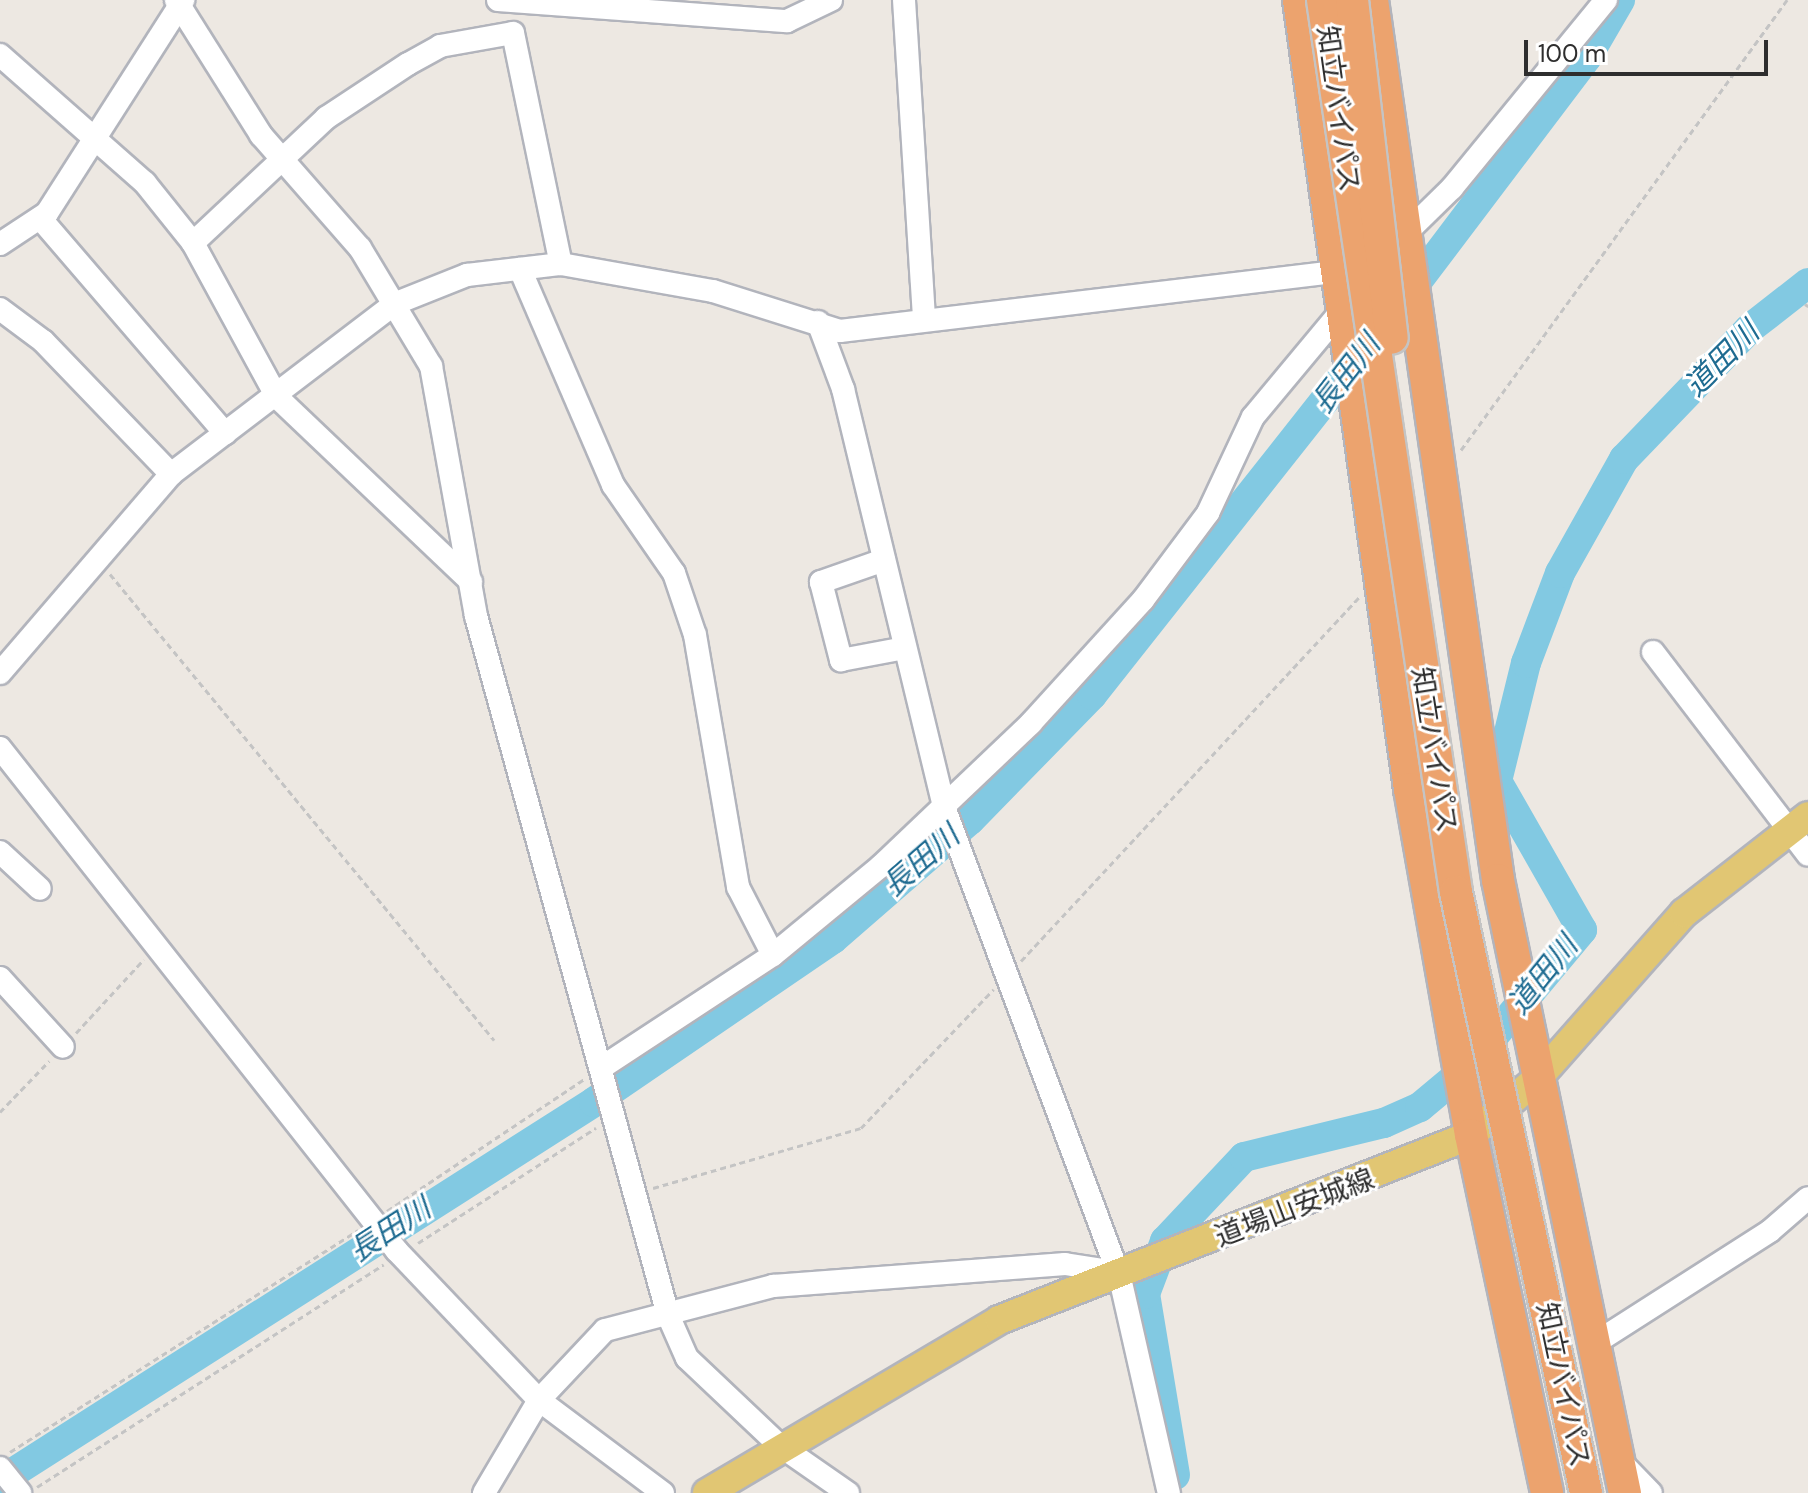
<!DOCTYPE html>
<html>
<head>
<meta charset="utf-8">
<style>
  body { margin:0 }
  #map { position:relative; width:1808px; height:1493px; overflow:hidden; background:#ede8e2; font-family:"DM Sans","Noto Sans JP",sans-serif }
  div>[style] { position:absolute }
  .river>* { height:30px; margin:-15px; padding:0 15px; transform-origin:15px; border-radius:15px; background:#82c9e2 }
  .path>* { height:3px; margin-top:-1.5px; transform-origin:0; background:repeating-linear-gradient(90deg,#c4c4c4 0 6px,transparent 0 10px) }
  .roads { filter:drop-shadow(2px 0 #b2b4bc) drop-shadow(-2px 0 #b2b4bc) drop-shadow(0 2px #b2b4bc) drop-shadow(0 -2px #b2b4bc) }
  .minor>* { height:22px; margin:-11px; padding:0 11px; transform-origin:11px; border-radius:11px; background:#fff }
  .major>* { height:28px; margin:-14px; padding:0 14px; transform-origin:14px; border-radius:14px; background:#e1c673 }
  .highway>* { height:32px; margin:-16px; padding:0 16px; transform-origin:16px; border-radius:16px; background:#eca36e }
  .bridges { filter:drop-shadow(2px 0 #c4c4c4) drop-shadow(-2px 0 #c4c4c4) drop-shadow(0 2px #c4c4c4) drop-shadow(0 -2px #c4c4c4) }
  .highway-bridge>* { height:32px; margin:-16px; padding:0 16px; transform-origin:16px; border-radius:16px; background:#eca36e }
  span { translate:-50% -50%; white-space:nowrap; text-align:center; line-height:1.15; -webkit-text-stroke:6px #fff; paint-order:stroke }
  .street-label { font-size:28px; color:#2e2e2e }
  .water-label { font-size:30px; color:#1e6b91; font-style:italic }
  .scale { position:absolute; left:1524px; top:40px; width:244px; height:36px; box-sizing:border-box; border:4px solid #2e2e2e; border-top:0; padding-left:10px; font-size:24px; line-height:28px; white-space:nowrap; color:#2e2e2e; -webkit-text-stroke:6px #fff; paint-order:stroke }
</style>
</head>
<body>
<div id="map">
  <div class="river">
    <div style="left:1401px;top:303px;width:308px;rotate:-52.9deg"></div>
    <div style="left:1587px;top:57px;width:66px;rotate:-59.9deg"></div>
    <div style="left:1175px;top:1475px;width:183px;rotate:-99.4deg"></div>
    <div style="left:1145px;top:1294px;width:57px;rotate:-69.3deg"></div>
    <div style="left:1165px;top:1241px;width:115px;rotate:-46.8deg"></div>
    <div style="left:1244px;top:1157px;width:144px;rotate:-13.7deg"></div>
    <div style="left:1384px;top:1123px;width:39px;rotate:-24deg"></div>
    <div style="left:1420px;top:1107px;width:64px;rotate:-39.9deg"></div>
    <div style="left:1469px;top:1066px;width:177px;rotate:-50.3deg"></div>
    <div style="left:1582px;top:930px;width:172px;rotate:-119.7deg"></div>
    <div style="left:1497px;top:781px;width:122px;rotate:-76.2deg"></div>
    <div style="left:1526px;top:663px;width:96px;rotate:-69.3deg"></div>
    <div style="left:1560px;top:573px;width:131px;rotate:-60.7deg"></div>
    <div style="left:1624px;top:459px;width:180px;rotate:-46.1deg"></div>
    <div style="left:1749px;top:329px;width:75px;rotate:-37.9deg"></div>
    <div style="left:0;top:1481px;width:705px;rotate:-32.54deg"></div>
    <div style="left:594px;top:1102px;width:289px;rotate:-34.3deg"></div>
    <div style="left:833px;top:939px;width:181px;rotate:-41deg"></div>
    <div style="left:970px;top:820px;width:175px;rotate:-45.7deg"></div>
    <div style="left:1092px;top:695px;width:436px;rotate:-51.7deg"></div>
  </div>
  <div class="path">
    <div style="left:1805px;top:304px;width:4px;rotate:34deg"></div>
    <div style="left:1461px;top:450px;width:556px;rotate:-54.08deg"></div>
    <div style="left:110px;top:574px;width:604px;rotate:50.51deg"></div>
    <div style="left:1021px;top:961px;width:497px;rotate:-47.1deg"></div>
    <div style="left:76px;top:1033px;width:100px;rotate:-47.4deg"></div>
    <div style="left:0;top:1112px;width:71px;rotate:-46.1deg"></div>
    <div style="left:653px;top:1188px;width:216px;rotate:-16.1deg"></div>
    <div style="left:861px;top:1128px;width:192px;rotate:-46.3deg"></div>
    <div style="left:387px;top:1211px;width:237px;rotate:-33.8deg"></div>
    <div style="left:418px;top:1243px;width:212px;rotate:-32.9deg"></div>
    <div style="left:10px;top:1452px;width:413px;rotate:-32.5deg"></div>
    <div style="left:37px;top:1487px;width:412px;rotate:-32.7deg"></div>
  </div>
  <div class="roads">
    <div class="minor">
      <div style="left:176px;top:0;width:160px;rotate:57.8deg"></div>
      <div style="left:261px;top:135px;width:150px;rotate:48.8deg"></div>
      <div style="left:360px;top:248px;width:138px;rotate:59deg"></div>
      <div style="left:431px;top:366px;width:254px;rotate:79.8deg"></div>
      <div style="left:476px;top:616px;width:725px;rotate:74.64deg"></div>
      <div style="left:668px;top:1315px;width:47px;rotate:66.2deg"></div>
      <div style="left:687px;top:1358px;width:127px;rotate:43.4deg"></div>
      <div style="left:779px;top:1445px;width:84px;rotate:34.8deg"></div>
      <div style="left:498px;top:0;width:290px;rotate:4.2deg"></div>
      <div style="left:787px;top:21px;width:49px;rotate:-25.5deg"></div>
      <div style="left:904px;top:0;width:320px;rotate:86.4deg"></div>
      <div style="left:0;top:55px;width:193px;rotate:41.4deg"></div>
      <div style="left:145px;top:183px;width:77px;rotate:51.3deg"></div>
      <div style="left:193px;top:243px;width:175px;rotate:61.4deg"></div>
      <div style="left:277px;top:397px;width:268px;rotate:43.6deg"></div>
      <div style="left:40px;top:218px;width:284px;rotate:49.3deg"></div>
      <div style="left:1400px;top:239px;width:73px;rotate:-44.4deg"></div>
      <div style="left:1452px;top:188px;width:243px;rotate:-50.7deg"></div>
      <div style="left:193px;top:243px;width:183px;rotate:-43.2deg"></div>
      <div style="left:326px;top:118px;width:98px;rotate:-33.4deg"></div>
      <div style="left:408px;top:64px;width:37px;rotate:-29deg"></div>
      <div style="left:440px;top:46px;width:74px;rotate:-10.1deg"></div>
      <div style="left:513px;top:33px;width:236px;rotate:78.3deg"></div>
      <div style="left:0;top:244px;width:56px;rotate:-33.4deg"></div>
      <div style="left:47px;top:213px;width:253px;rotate:-57.4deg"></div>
      <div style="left:520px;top:269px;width:235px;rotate:66.7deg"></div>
      <div style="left:613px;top:485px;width:107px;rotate:55.3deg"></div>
      <div style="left:674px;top:573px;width:65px;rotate:71.3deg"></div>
      <div style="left:695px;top:635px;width:256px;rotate:80.3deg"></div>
      <div style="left:738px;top:887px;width:76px;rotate:62.8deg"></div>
      <div style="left:0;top:309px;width:54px;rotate:36.7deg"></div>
      <div style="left:43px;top:341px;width:185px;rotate:46.1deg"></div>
      <div style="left:818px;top:322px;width:72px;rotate:69.5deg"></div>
      <div style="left:843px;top:389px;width:430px;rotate:76.4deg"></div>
      <div style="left:944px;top:807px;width:503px;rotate:69.51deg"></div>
      <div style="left:1120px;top:1278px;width:221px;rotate:77.2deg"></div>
      <div style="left:884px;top:560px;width:67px;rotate:160.8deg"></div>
      <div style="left:821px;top:582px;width:81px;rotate:75.6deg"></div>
      <div style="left:841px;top:660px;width:65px;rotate:-10.6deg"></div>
      <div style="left:1653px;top:652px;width:255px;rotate:52.6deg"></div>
      <div style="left:0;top:673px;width:262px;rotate:-49.3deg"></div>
      <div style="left:171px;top:474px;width:280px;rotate:-37.3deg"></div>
      <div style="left:394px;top:304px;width:79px;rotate:-21.7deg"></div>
      <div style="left:467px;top:275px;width:95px;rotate:-6.7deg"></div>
      <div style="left:561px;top:264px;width:154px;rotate:10.1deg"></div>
      <div style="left:713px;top:291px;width:133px;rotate:17.5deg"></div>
      <div style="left:840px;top:331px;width:499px;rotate:-6.8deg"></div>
      <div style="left:0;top:748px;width:641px;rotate:51.72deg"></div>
      <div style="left:397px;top:1251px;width:206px;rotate:46.4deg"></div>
      <div style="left:539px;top:1400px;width:155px;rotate:36.9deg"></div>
      <div style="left:0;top:852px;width:54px;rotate:42.8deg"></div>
      <div style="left:0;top:978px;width:93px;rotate:47.6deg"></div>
      <div style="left:604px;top:1066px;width:202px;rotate:-33.3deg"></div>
      <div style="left:773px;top:955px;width:140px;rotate:-39.5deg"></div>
      <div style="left:881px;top:866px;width:207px;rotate:-43.6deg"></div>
      <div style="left:1031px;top:723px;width:166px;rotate:-47.7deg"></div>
      <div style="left:1143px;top:600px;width:109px;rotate:-53.2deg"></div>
      <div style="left:1208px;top:513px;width:106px;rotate:-64.9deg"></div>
      <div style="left:1253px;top:417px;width:148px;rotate:-50.2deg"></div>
      <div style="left:1592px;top:1345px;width:211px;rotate:-32.6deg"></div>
      <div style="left:1770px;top:1231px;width:50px;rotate:-41deg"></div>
      <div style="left:1618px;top:1459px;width:47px;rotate:45.9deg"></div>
      <div style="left:0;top:1468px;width:32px;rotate:51deg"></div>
      <div style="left:484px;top:1493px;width:108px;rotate:-59.4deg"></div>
      <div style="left:539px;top:1400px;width:96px;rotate:-46.7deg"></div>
      <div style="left:605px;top:1330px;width:174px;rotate:-14.7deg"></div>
      <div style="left:773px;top:1286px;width:293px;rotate:-4.3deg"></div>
      <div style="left:1065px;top:1264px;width:52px;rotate:8.9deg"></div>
    </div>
    <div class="major">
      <div style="left:707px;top:1493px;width:339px;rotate:-30.6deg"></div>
      <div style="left:999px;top:1320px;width:507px;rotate:-21.4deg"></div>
      <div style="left:1471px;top:1135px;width:87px;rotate:-40.3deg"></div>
      <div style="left:1537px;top:1079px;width:222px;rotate:-48.5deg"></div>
      <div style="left:1684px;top:913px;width:157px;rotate:-38deg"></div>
    </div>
    <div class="highway">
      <div style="left:1299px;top:0;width:797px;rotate:81.99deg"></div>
      <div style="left:1410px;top:789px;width:351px;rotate:80deg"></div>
      <div style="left:1471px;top:1135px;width:366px;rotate:78deg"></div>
      <div style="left:1372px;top:0;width:889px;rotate:81.85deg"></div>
      <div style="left:1498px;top:880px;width:626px;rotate:78.3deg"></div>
    </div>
  </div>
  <div class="bridges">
    <div class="highway-bridge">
      <div style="left:1323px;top:0;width:902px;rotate:81.52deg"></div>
      <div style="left:1456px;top:892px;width:615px;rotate:77.79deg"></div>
      <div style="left:1352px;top:0;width:340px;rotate:83.3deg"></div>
    </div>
  </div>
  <div class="street-label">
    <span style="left:1338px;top:109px;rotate:82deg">知立バイパス</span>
    <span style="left:1434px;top:750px;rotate:81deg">知立バイパス</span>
    <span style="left:1295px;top:1208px;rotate:-21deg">道場山安城線</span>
    <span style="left:1563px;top:1385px;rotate:78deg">知立バイパス</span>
  </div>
  <div class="water-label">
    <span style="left:1722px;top:359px;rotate:-45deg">道田川</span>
    <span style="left:1346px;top:374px;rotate:-52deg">長田川</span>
    <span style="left:921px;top:861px;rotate:-41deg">長田川</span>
    <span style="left:1543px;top:975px;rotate:-51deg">道田川</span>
    <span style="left:390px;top:1230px;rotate:-33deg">長田川</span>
  </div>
  <div class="scale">100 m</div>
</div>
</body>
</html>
